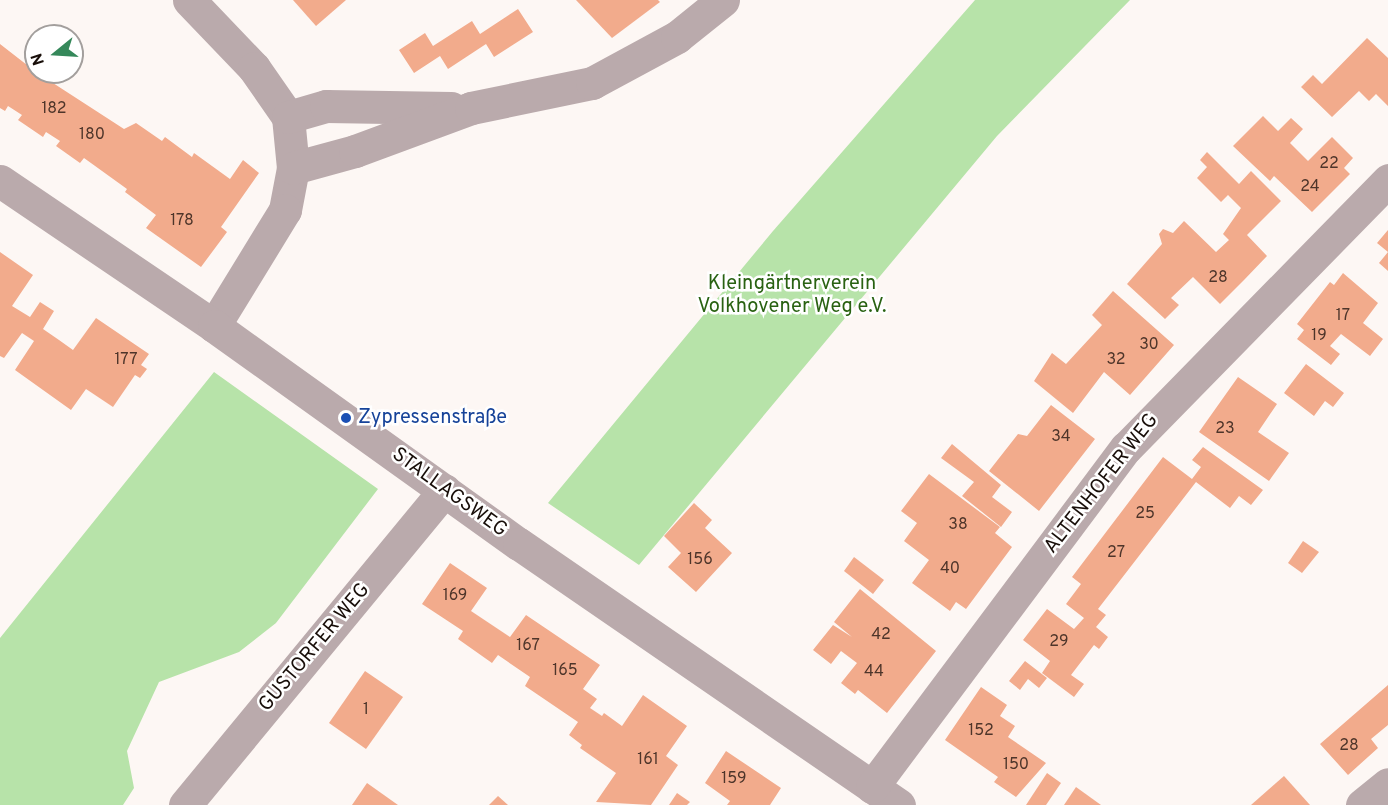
<!DOCTYPE html>
<html>
<head>
<meta charset="utf-8">
<style>
  body { margin:0 }
  #map { position:relative; width:1388px; height:805px; overflow:hidden; background:#fdf7f4; font-family:Overpass,sans-serif }
  div>[style] { position:absolute }
  .green>* { inset:0; background:#b7e3a9 }
  .building>* { inset:0; background:#f2ab8c }
  .street>* { height:33px; margin:-16.5px; padding:0 16.5px; transform-origin:16.5px; border-radius:16.5px; background:#baaaac }
  .dots>* { width:16px; height:16px; translate:-50% -50%; box-sizing:border-box; border:3px solid #fff; border-radius:50% }
  span { translate:-50% -50%; white-space:nowrap; text-align:center; line-height:1.15; -webkit-text-stroke:5px #fff; paint-order:stroke }
  .number-label { font-size:16px; color:#4e352a }
  .number-label span { -webkit-text-stroke-width:0 }
  .park-label { font-size:20px; color:#296212 }
  .transit-label { font-size:20px; color:#164399 }
  .left { translate:0 -50%; text-align:left }
  .street-label { font-size:20px; color:#180e09 }
  .north { position:absolute; left:24px; top:24px; width:60px; height:60px; box-sizing:border-box; background:#fff; border:2px solid #a39f9d; border-radius:50%; rotate:252deg; font-size:16px; font-weight:700; line-height:24px; text-align:center; color:#180e09 }
  .north::after { content:''; display:block; margin:auto; width:21px; height:27px; background:#35885a; clip-path:polygon(50% 0,100% 100%,50% 72%,0 100%) }
</style>
</head>
<body>
<div id="map">
  <div class="green">
    <div style="clip-path:polygon(975px 0,1130px 0,997px 136px,639px 565px,548px 503px,773px 231px)"></div>
    <div style="clip-path:polygon(214px 372px,378px 489px,276px 623px,239px 652px,159px 682px,127px 751px,134px 788px,123px 805px,0 805px,0 638px)"></div>
  </div>
  <div class="building">
    <div style="clip-path:polygon(293px 0,346px 0,316px 26px)"></div>
    <div style="clip-path:polygon(576px 0,658px 0,660px 2px,612px 38px)"></div>
    <div style="clip-path:polygon(518px 9px,533px 32px,494px 57px,486px 44px,448px 69px,440px 56px,414px 73px,399px 50px,425px 33px,433px 46px,472px 21px,480px 34px)"></div>
    <div style="clip-path:polygon(1367px 38px,1388px 58px,1388px 106px,1376px 94px,1369px 101px,1359px 91px,1332px 117px,1301px 87px,1313px 75px,1322px 84px)"></div>
    <div style="clip-path:polygon(0 44px,36px 72px,124px 129px,136px 123px,162px 141px,165px 137px,192px 157px,194px 153px,230px 179px,243px 160px,259px 173px,221px 227px,227px 232px,201px 267px,146px 228px,156px 215px,125px 192px,127px 189px,84px 158px,80px 163px,56px 146px,60px 141px,46px 132px,43px 137px,18px 120px,22px 115px,8px 106px,5px 111px,0 108px)"></div>
    <div style="clip-path:polygon(1263px 116px,1278px 131px,1291px 118px,1303px 129px,1290px 143px,1308px 161px,1332px 137px,1353px 158px,1344px 168px,1350px 174px,1312px 212px,1274px 176px,1270px 181px,1233px 146px)"></div>
    <div style="clip-path:polygon(1207px 152px,1239px 184px,1251px 171px,1281px 201px,1247px 235px,1267px 256px,1244px 280px,1220px 304px,1193px 277px,1171px 298px,1179px 305px,1165px 319px,1127px 284px,1162px 244px,1159px 234px,1163px 229px,1173px 233px,1184px 221px,1216px 252px,1229px 240px,1223px 234px,1241px 208px,1228px 195px,1221px 202px,1197px 178px,1207px 167px,1200px 160px)"></div>
    <div style="clip-path:polygon(1388px 230px,1388px 271px,1379px 263px,1388px 252px,1377px 243px)"></div>
    <div style="clip-path:polygon(0 252px,33px 275px,12px 306px,30px 317px,40px 302px,54px 311px,43px 329px,59px 340px,73px 350px,96px 318px,149px 354px,141px 365px,147px 369px,140px 378px,135px 375px,113px 407px,86px 389px,71px 410px,15px 370px,34px 341px,22px 333px,4px 358px,0 356px)"></div>
    <div style="clip-path:polygon(1343px 273px,1378px 303px,1363px 323px,1383px 339px,1370px 356px,1341px 334px,1330px 346px,1340px 354px,1331px 365px,1297px 339px,1304px 330px,1297px 324px,1330px 282px,1334px 285px)"></div>
    <div style="clip-path:polygon(1113px 291px,1174px 345px,1130px 395px,1104px 372px,1073px 413px,1034px 381px,1052px 353px,1066px 364px,1102px 325px,1092px 315px)"></div>
    <div style="clip-path:polygon(1306px 364px,1344px 393px,1333px 407px,1325px 401px,1314px 416px,1284px 393px)"></div>
    <div style="clip-path:polygon(1238px 377px,1277px 404px,1258px 432px,1289px 453px,1269px 481px,1199px 432px)"></div>
    <div style="clip-path:polygon(1051px 405px,1095px 439px,1039px 511px,989px 471px,1018px 434px,1027px 436px)"></div>
    <div style="clip-path:polygon(952px 444px,1001px 485px,992px 497px,1012px 512px,1001px 527px,962px 496px,974px 482px,941px 458px)"></div>
    <div style="clip-path:polygon(1203px 447px,1263px 490px,1251px 505px,1239px 496px,1230px 508px,1196px 482px,1098px 609px,1106px 615px,1096px 627px,1108px 637px,1099px 649px,1094px 645px,1071px 675px,1084px 684px,1074px 697px,1042px 673px,1050px 661px,1023px 640px,1047px 609px,1074px 629px,1084px 618px,1066px 604px,1081px 584px,1072px 577px,1163px 457px,1192px 479px,1201px 467px,1192px 460px)"></div>
    <div style="clip-path:polygon(929px 474px,1000px 527px,995px 533px,1012px 547px,966px 609px,956px 602px,950px 611px,912px 583px,929px 560px,904px 541px,917px 523px,901px 511px)"></div>
    <div style="clip-path:polygon(694px 503px,712px 520px,705px 528px,732px 553px,696px 592px,668px 567px,681px 553px,664px 536px)"></div>
    <div style="clip-path:polygon(1303px 541px,1319px 552px,1302px 573px,1288px 563px)"></div>
    <div style="clip-path:polygon(854px 557px,884px 580px,873px 594px,844px 571px)"></div>
    <div style="clip-path:polygon(450px 563px,487px 588px,471px 611px,510px 637px,526px 615px,600px 665px,583px 689px,597px 699px,590px 708px,602px 716px,604px 713px,622px 726px,643px 695px,687px 726px,666px 756px,678px 765px,651px 805px,596px 802px,616px 773px,580px 748px,582px 745px,569px 735px,578px 722px,525px 686px,530px 677px,498px 655px,492px 663px,458px 639px,463px 631px,422px 604px)"></div>
    <div style="clip-path:polygon(860px 589px,936px 651px,887px 713px,858px 690px,855px 694px,841px 683px,857px 663px,841px 651px,831px 664px,813px 650px,833px 625px,852px 637px,834px 622px)"></div>
    <div style="clip-path:polygon(1025px 661px,1047px 678px,1039px 688px,1028px 679px,1020px 690px,1009px 681px)"></div>
    <div style="clip-path:polygon(365px 671px,403px 697px,366px 749px,329px 723px)"></div>
    <div style="clip-path:polygon(1388px 685px,1388px 725px,1371px 739px,1378px 748px,1348px 775px,1320px 744px)"></div>
    <div style="clip-path:polygon(981px 687px,1007px 705px,1000px 716px,1015px 726px,1008px 737px,1046px 763px,1016px 797px,994px 782px,998px 777px,945px 740px)"></div>
    <div style="clip-path:polygon(726px 751px,781px 788px,770px 805px,727px 805px,730px 801px,705px 783px)"></div>
    <div style="clip-path:polygon(1047px 773px,1061px 783px,1046px 805px,1026px 805px)"></div>
    <div style="clip-path:polygon(1284px 776px,1310px 805px,1251px 805px)"></div>
    <div style="clip-path:polygon(367px 783px,398px 805px,352px 805px)"></div>
    <div style="clip-path:polygon(1076px 787px,1101px 805px,1064px 805px)"></div>
    <div style="clip-path:polygon(677px 793px,690px 802px,687px 805px,669px 805px)"></div>
    <div style="clip-path:polygon(498px 796px,508px 805px,489px 805px)"></div>
  </div>
  <div class="street">
    <div style="left:189px;top:0;width:94px;rotate:46.3deg"></div>
    <div style="left:254px;top:68px;width:60px;rotate:55.2deg"></div>
    <div style="left:288px;top:117px;width:51px;rotate:84.4deg"></div>
    <div style="left:293px;top:168px;width:43px;rotate:100.8deg"></div>
    <div style="left:285px;top:210px;width:136px;rotate:121.5deg"></div>
    <div style="left:288px;top:117px;width:40px;rotate:-16deg"></div>
    <div style="left:326px;top:106px;width:125px;rotate:0.9deg"></div>
    <div style="left:293px;top:168px;width:64px;rotate:-15.3deg"></div>
    <div style="left:355px;top:151px;width:124px;rotate:-20.3deg"></div>
    <div style="left:471px;top:108px;width:124px;rotate:-11.7deg"></div>
    <div style="left:592px;top:83px;width:97px;rotate:-28.4deg"></div>
    <div style="left:677px;top:37px;width:59px;rotate:-38.8deg"></div>
    <div style="left:0;top:181px;width:258px;rotate:34.1deg"></div>
    <div style="left:214px;top:326px;width:375px;rotate:35.6deg"></div>
    <div style="left:519px;top:544px;width:461px;rotate:34.5deg"></div>
    <div style="left:872px;top:787px;width:424px;rotate:-53.2deg"></div>
    <div style="left:1126px;top:448px;width:375px;rotate:-45.6deg"></div>
    <div style="left:185px;top:805px;width:408px;rotate:-50.5deg"></div>
    <div style="left:1362px;top:805px;width:33px;rotate:-39deg"></div>
  </div>
  <div class="dots">
    <div style="left:346px;top:418px;background:#1a4fb4"></div>
  </div>
  <div class="number-label">
    <span style="left:54px;top:109px">182</span>
    <span style="left:92px;top:135px">180</span>
    <span style="left:1329px;top:164px">22</span>
    <span style="left:1310px;top:187px">24</span>
    <span style="left:182px;top:221px">178</span>
    <span style="left:1218px;top:278px">28</span>
    <span style="left:1343px;top:316px">17</span>
    <span style="left:1319px;top:336px">19</span>
    <span style="left:1149px;top:345px">30</span>
    <span style="left:126px;top:360px">177</span>
    <span style="left:1116px;top:360px">32</span>
    <span style="left:1225px;top:429px">23</span>
    <span style="left:1061px;top:437px">34</span>
    <span style="left:1145px;top:514px">25</span>
    <span style="left:958px;top:525px">38</span>
    <span style="left:1116px;top:553px">27</span>
    <span style="left:700px;top:560px">156</span>
    <span style="left:950px;top:569px">40</span>
    <span style="left:455px;top:596px">169</span>
    <span style="left:881px;top:635px">42</span>
    <span style="left:1059px;top:642px">29</span>
    <span style="left:528px;top:646px">167</span>
    <span style="left:565px;top:671px">165</span>
    <span style="left:874px;top:672px">44</span>
    <span style="left:366px;top:710px">1</span>
    <span style="left:981px;top:731px">152</span>
    <span style="left:1349px;top:746px">28</span>
    <span style="left:648px;top:760px">161</span>
    <span style="left:1016px;top:765px">150</span>
    <span style="left:734px;top:779px">159</span>
  </div>
  <div class="park-label">
    <span style="left:792px;top:296px">Kleingärtnerverein<br>Volkhovener Weg e.V.</span>
  </div>
  <div class="transit-label">
    <span class="left" style="left:358px;top:418px">Zypressenstraße</span>
  </div>
  <div class="street-label">
    <span style="left:1102px;top:484px;rotate:-52deg">ALTENHOFER WEG</span>
    <span style="left:449px;top:493px;rotate:36deg">STALLAGSWEG</span>
    <span style="left:315px;top:648px;rotate:-50deg">GUSTORFER WEG</span>
  </div>
  <div class="north">N</div>
</div>
</body>
</html>
